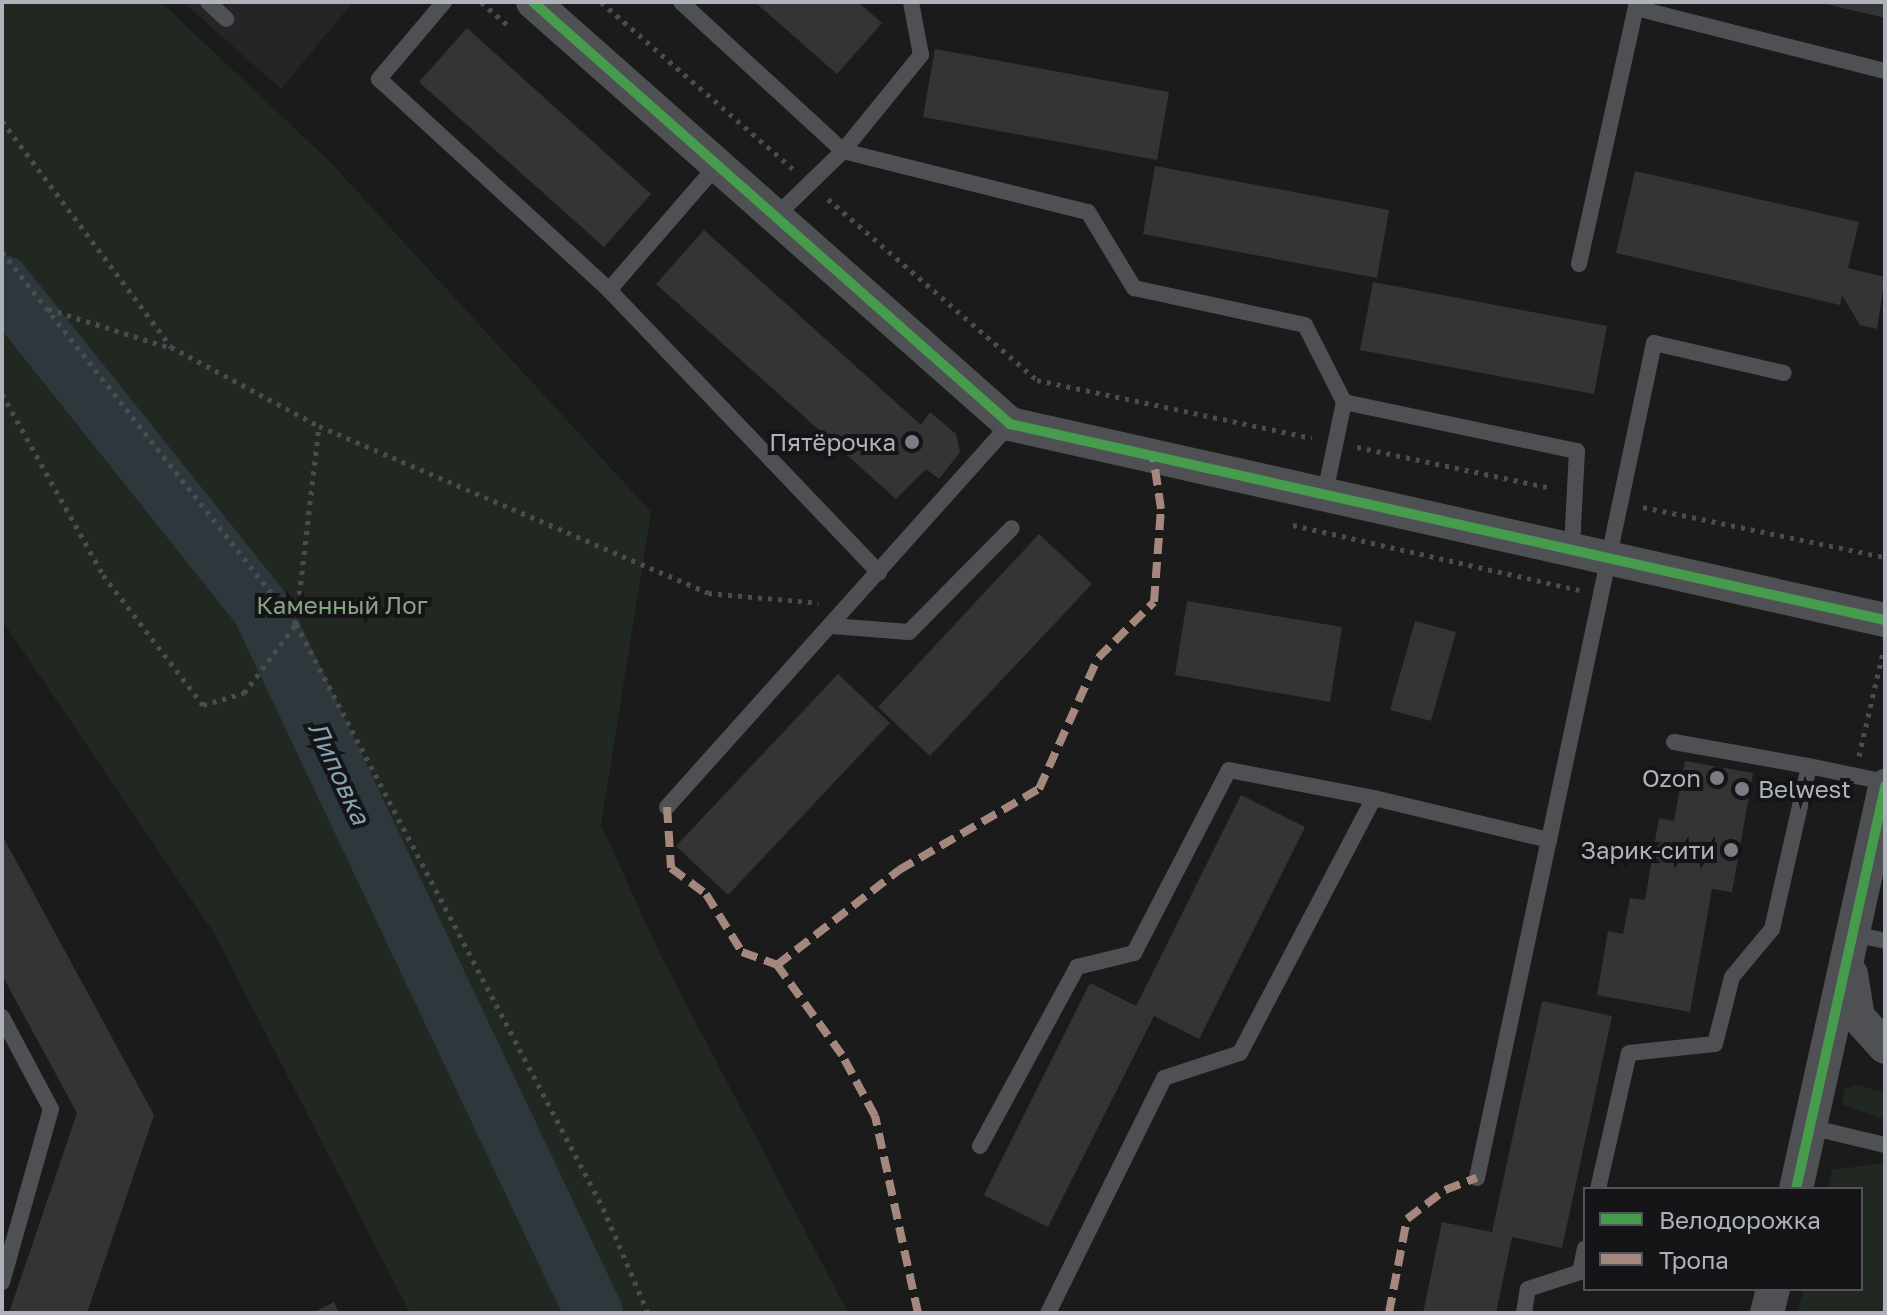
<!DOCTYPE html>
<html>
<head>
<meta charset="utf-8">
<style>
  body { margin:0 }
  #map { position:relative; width:1887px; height:1315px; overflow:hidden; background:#1b1b1b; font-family:"Golos Text",sans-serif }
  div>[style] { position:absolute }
  .built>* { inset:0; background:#252527 }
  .green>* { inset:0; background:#212821 }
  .river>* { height:58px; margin:-29px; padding:0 29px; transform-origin:29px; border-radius:29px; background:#2e373c }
  .building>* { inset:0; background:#343435 }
  .path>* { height:5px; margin-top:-2.5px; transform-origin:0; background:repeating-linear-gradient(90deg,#4b4c4f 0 4px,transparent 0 10px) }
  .service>* { height:16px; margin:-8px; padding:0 8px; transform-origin:8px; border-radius:8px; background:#4f5054 }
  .minor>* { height:34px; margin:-17px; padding:0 17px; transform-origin:17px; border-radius:17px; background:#4f5054 }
  .quiet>* { height:8px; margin-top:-4px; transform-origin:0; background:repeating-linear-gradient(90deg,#a5887d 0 16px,transparent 0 24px) }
  .cycleway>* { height:10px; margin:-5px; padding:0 5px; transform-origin:5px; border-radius:5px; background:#469c4c }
  .dots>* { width:22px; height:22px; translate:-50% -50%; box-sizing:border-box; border:4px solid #151517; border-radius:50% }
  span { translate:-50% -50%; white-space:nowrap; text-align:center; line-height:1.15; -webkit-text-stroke:8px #151517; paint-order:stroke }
  .poi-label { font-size:24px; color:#adb2bb }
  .right { translate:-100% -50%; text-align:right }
  .left { translate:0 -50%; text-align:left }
  .park-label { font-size:24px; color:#86a585 }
  .water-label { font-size:26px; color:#86a3b4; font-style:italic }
  .frame { position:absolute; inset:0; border:4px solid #adb2bb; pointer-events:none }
  .legend { position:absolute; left:1583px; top:1187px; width:280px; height:104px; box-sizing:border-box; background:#151517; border:2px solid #525459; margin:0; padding:10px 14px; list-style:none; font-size:24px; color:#adb2bb }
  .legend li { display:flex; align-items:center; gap:16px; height:40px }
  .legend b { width:40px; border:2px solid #525459 }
</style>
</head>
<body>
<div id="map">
  <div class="built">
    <div style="clip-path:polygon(183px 2px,353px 2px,281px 89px)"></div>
  </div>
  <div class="green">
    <div style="clip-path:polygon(2px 2px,161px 2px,331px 163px,651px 512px,601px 825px,660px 954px,848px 1313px,410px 1313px,214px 933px,2px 620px)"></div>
    <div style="clip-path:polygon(1856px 1085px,1885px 1092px,1885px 1120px,1842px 1104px,1844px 1089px)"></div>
    <div style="clip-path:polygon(1885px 1163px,1885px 1313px,1798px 1313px,1804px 1289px,1861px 1289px,1861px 1189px,1828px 1189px,1832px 1170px)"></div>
  </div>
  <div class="river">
    <div style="left:2px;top:284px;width:416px;rotate:51.4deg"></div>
    <div style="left:261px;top:609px;width:779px;rotate:64.69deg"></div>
  </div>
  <div class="building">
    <div style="clip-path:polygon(755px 2px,858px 2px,882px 23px,837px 74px)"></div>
    <div style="clip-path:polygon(1885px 2px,1885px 18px,1822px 3px,1822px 2px)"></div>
    <div style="clip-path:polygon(467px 28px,651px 194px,604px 247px,419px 82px)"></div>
    <div style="clip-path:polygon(935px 49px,1169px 92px,1157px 160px,923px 117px)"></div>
    <div style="clip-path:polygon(1155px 166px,1389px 210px,1377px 278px,1143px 234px)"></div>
    <div style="clip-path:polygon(1635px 171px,1859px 222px,1848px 268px,1885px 277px,1877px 329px,1860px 325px,1842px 295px,1840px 305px,1616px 253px)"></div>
    <div style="clip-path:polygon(704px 230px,921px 425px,930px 412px,956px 434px,960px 452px,939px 479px,926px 469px,896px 499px,656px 284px)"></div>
    <div style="clip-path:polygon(1373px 282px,1607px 326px,1594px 394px,1360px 350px)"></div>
    <div style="clip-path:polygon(1039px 534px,1092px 584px,930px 756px,878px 707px)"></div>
    <div style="clip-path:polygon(1187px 601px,1342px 627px,1330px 702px,1175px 675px)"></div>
    <div style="clip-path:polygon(1415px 621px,1456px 632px,1431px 721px,1390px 710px)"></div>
    <div style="clip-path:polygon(838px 674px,890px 723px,728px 895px,676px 846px)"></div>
    <div style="clip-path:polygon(1685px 761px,1753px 773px,1732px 892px,1712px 889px,1690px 1012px,1597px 995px,1608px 931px,1623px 934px,1630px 898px,1645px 900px,1659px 818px,1674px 821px)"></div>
    <div style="clip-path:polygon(1241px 795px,1305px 827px,1199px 1039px,1154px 1016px,1048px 1227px,984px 1195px,1090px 983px,1136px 1006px)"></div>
    <div style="clip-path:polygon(2px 835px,154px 1115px,87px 1313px,9px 1313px,77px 1113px,2px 975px)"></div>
    <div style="clip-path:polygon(1542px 1001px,1612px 1016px,1562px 1248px,1512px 1237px,1496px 1313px,1423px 1313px,1442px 1222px,1492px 1232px)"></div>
    <div style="clip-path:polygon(334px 1302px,339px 1313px,313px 1313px)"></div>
  </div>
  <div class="path">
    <div style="left:481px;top:2px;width:35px;rotate:41deg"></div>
    <div style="left:601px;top:2px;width:254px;rotate:41deg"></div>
    <div style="left:2px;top:121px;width:282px;rotate:53.2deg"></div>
    <div style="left:171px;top:347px;width:168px;rotate:28.1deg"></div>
    <div style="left:319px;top:426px;width:423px;rotate:23.2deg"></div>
    <div style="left:708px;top:593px;width:111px;rotate:5.1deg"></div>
    <div style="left:828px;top:199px;width:276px;rotate:40.9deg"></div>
    <div style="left:1037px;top:380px;width:281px;rotate:11.9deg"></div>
    <div style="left:2px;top:252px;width:474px;rotate:51.7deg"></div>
    <div style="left:296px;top:624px;width:660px;rotate:62.27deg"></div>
    <div style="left:603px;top:1208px;width:114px;rotate:66.8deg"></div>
    <div style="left:48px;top:309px;width:126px;rotate:17.6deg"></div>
    <div style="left:2px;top:394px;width:207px;rotate:60.8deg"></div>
    <div style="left:103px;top:575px;width:164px;rotate:52.4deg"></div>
    <div style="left:203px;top:705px;width:43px;rotate:-16.3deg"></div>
    <div style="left:244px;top:693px;width:86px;rotate:-53deg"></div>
    <div style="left:296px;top:624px;width:199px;rotate:-83.4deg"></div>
    <div style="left:1357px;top:447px;width:198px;rotate:11.9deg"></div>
    <div style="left:1643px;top:507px;width:247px;rotate:11.7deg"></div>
    <div style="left:1293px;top:525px;width:294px;rotate:12.8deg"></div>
    <div style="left:1859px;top:756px;width:107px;rotate:-77deg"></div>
  </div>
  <div class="service">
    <div style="left:208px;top:2px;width:25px;rotate:43deg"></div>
    <div style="left:444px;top:2px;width:101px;rotate:130.2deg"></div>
    <div style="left:379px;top:79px;width:312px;rotate:42.5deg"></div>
    <div style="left:609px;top:290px;width:391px;rotate:46.3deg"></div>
    <div style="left:681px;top:2px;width:220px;rotate:42.6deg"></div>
    <div style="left:843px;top:151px;width:252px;rotate:14deg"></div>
    <div style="left:1088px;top:212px;width:89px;rotate:58.8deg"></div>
    <div style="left:1134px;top:288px;width:175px;rotate:12.2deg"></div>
    <div style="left:1305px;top:325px;width:86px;rotate:63.1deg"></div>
    <div style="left:1344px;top:402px;width:238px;rotate:11.9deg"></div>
    <div style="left:1577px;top:451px;width:97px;rotate:93deg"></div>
    <div style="left:1636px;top:8px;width:257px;rotate:14.2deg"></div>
    <div style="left:777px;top:215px;width:92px;rotate:-44.1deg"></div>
    <div style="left:843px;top:151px;width:124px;rotate:-50.9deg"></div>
    <div style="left:921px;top:55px;width:54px;rotate:-100.7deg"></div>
    <div style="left:1579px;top:264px;width:268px;rotate:-77.5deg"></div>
    <div style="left:609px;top:290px;width:167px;rotate:-49.1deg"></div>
    <div style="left:1325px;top:493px;width:93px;rotate:-78.2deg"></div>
    <div style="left:832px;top:626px;width:77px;rotate:4.5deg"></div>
    <div style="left:909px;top:632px;width:146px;rotate:-45.3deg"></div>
    <div style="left:1674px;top:742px;width:137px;rotate:10.1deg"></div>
    <div style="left:667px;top:807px;width:514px;rotate:-48.15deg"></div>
    <div style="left:1853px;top:934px;width:33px;rotate:12deg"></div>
    <div style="left:2px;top:1017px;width:104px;rotate:62deg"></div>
    <div style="left:51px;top:1109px;width:180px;rotate:105.8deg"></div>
    <div style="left:1810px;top:1127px;width:77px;rotate:13.5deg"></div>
    <div style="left:980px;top:1146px;width:204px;rotate:-61.5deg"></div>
    <div style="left:1077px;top:967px;width:59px;rotate:-13.8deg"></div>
    <div style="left:1134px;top:953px;width:206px;rotate:-62.6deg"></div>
    <div style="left:1229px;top:770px;width:148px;rotate:10.9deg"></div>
    <div style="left:1477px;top:1178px;width:346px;rotate:-78deg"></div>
    <div style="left:1598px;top:1189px;width:139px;rotate:-77.2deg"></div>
    <div style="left:1629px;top:1053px;width:86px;rotate:-6deg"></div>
    <div style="left:1715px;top:1044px;width:69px;rotate:-75.8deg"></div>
    <div style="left:1732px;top:977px;width:62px;rotate:-50.2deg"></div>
    <div style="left:1772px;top:929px;width:167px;rotate:-77.2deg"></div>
    <div style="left:1809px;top:766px;width:78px;rotate:11.9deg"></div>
    <div style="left:1048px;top:1313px;width:262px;rotate:-63.7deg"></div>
    <div style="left:1164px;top:1078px;width:80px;rotate:-18.2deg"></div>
    <div style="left:1240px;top:1053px;width:288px;rotate:-62.3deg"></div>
    <div style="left:1374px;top:798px;width:180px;rotate:13.5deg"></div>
    <div style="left:1549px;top:840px;width:508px;rotate:-78.07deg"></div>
    <div style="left:1654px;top:343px;width:133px;rotate:13deg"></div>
    <div style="left:1524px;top:1313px;width:24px;rotate:-81deg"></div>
    <div style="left:1528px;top:1289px;width:55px;rotate:-18.1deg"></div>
    <div style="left:1580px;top:1272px;width:24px;rotate:-78deg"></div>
  </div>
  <div class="minor">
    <div style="left:533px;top:2px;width:637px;rotate:41.5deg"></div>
    <div style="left:1010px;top:424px;width:897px;rotate:12.63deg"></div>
    <div style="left:1851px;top:974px;width:44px;rotate:80.8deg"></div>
    <div style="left:1858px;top:1017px;width:40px;rotate:48deg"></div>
    <div style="left:1796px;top:1189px;width:413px;rotate:-77.5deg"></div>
    <div style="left:1767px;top:1313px;width:25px;rotate:-76deg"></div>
  </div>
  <div class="quiet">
    <div style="left:667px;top:807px;width:61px;rotate:86.2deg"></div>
    <div style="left:671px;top:868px;width:44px;rotate:36.6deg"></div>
    <div style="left:706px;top:894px;width:68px;rotate:58.2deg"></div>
    <div style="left:742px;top:952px;width:37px;rotate:20deg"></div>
    <div style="left:918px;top:1313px;width:202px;rotate:-102.3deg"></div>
    <div style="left:875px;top:1116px;width:69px;rotate:-118.4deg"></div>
    <div style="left:842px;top:1055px;width:111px;rotate:-125.8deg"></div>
    <div style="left:777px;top:965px;width:155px;rotate:-37.9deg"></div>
    <div style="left:899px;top:870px;width:162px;rotate:-30.1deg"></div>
    <div style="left:1039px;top:789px;width:144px;rotate:-65.8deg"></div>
    <div style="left:1098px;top:658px;width:79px;rotate:-45deg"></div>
    <div style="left:1154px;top:602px;width:93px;rotate:-85.7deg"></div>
    <div style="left:1161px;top:509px;width:55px;rotate:-98.4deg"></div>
    <div style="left:1389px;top:1313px;width:96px;rotate:-79.2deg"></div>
    <div style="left:1407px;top:1219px;width:48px;rotate:-37.3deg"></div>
    <div style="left:1445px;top:1190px;width:34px;rotate:-21deg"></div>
  </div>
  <div class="cycleway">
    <div style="left:533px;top:2px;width:637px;rotate:41.5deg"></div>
    <div style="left:1010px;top:424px;width:897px;rotate:12.63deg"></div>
    <div style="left:1796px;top:1189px;width:413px;rotate:-77.5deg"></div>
  </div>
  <div class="dots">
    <div style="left:912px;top:442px;background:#7a7d83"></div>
    <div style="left:1717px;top:778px;background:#7a7d83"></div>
    <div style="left:1742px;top:789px;background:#7a7d83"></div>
    <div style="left:1731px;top:850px;background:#7a7d83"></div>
  </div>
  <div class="poi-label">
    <span class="right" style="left:896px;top:442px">Пятёрочка</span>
    <span class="right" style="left:1701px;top:778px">Ozon</span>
    <span class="left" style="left:1758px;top:789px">Belwest</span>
    <span class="right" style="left:1715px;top:850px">Зарик-сити</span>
  </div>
  <div class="park-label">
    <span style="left:342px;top:605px">Каменный Лог</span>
  </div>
  <div class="water-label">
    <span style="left:339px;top:773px;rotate:65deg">Липовка</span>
  </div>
  <div class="frame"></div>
  <ul class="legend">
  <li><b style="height:10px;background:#469c4c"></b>Велодорожка</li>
  <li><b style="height:10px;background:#a5887d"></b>Тропа</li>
  </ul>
</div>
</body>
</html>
